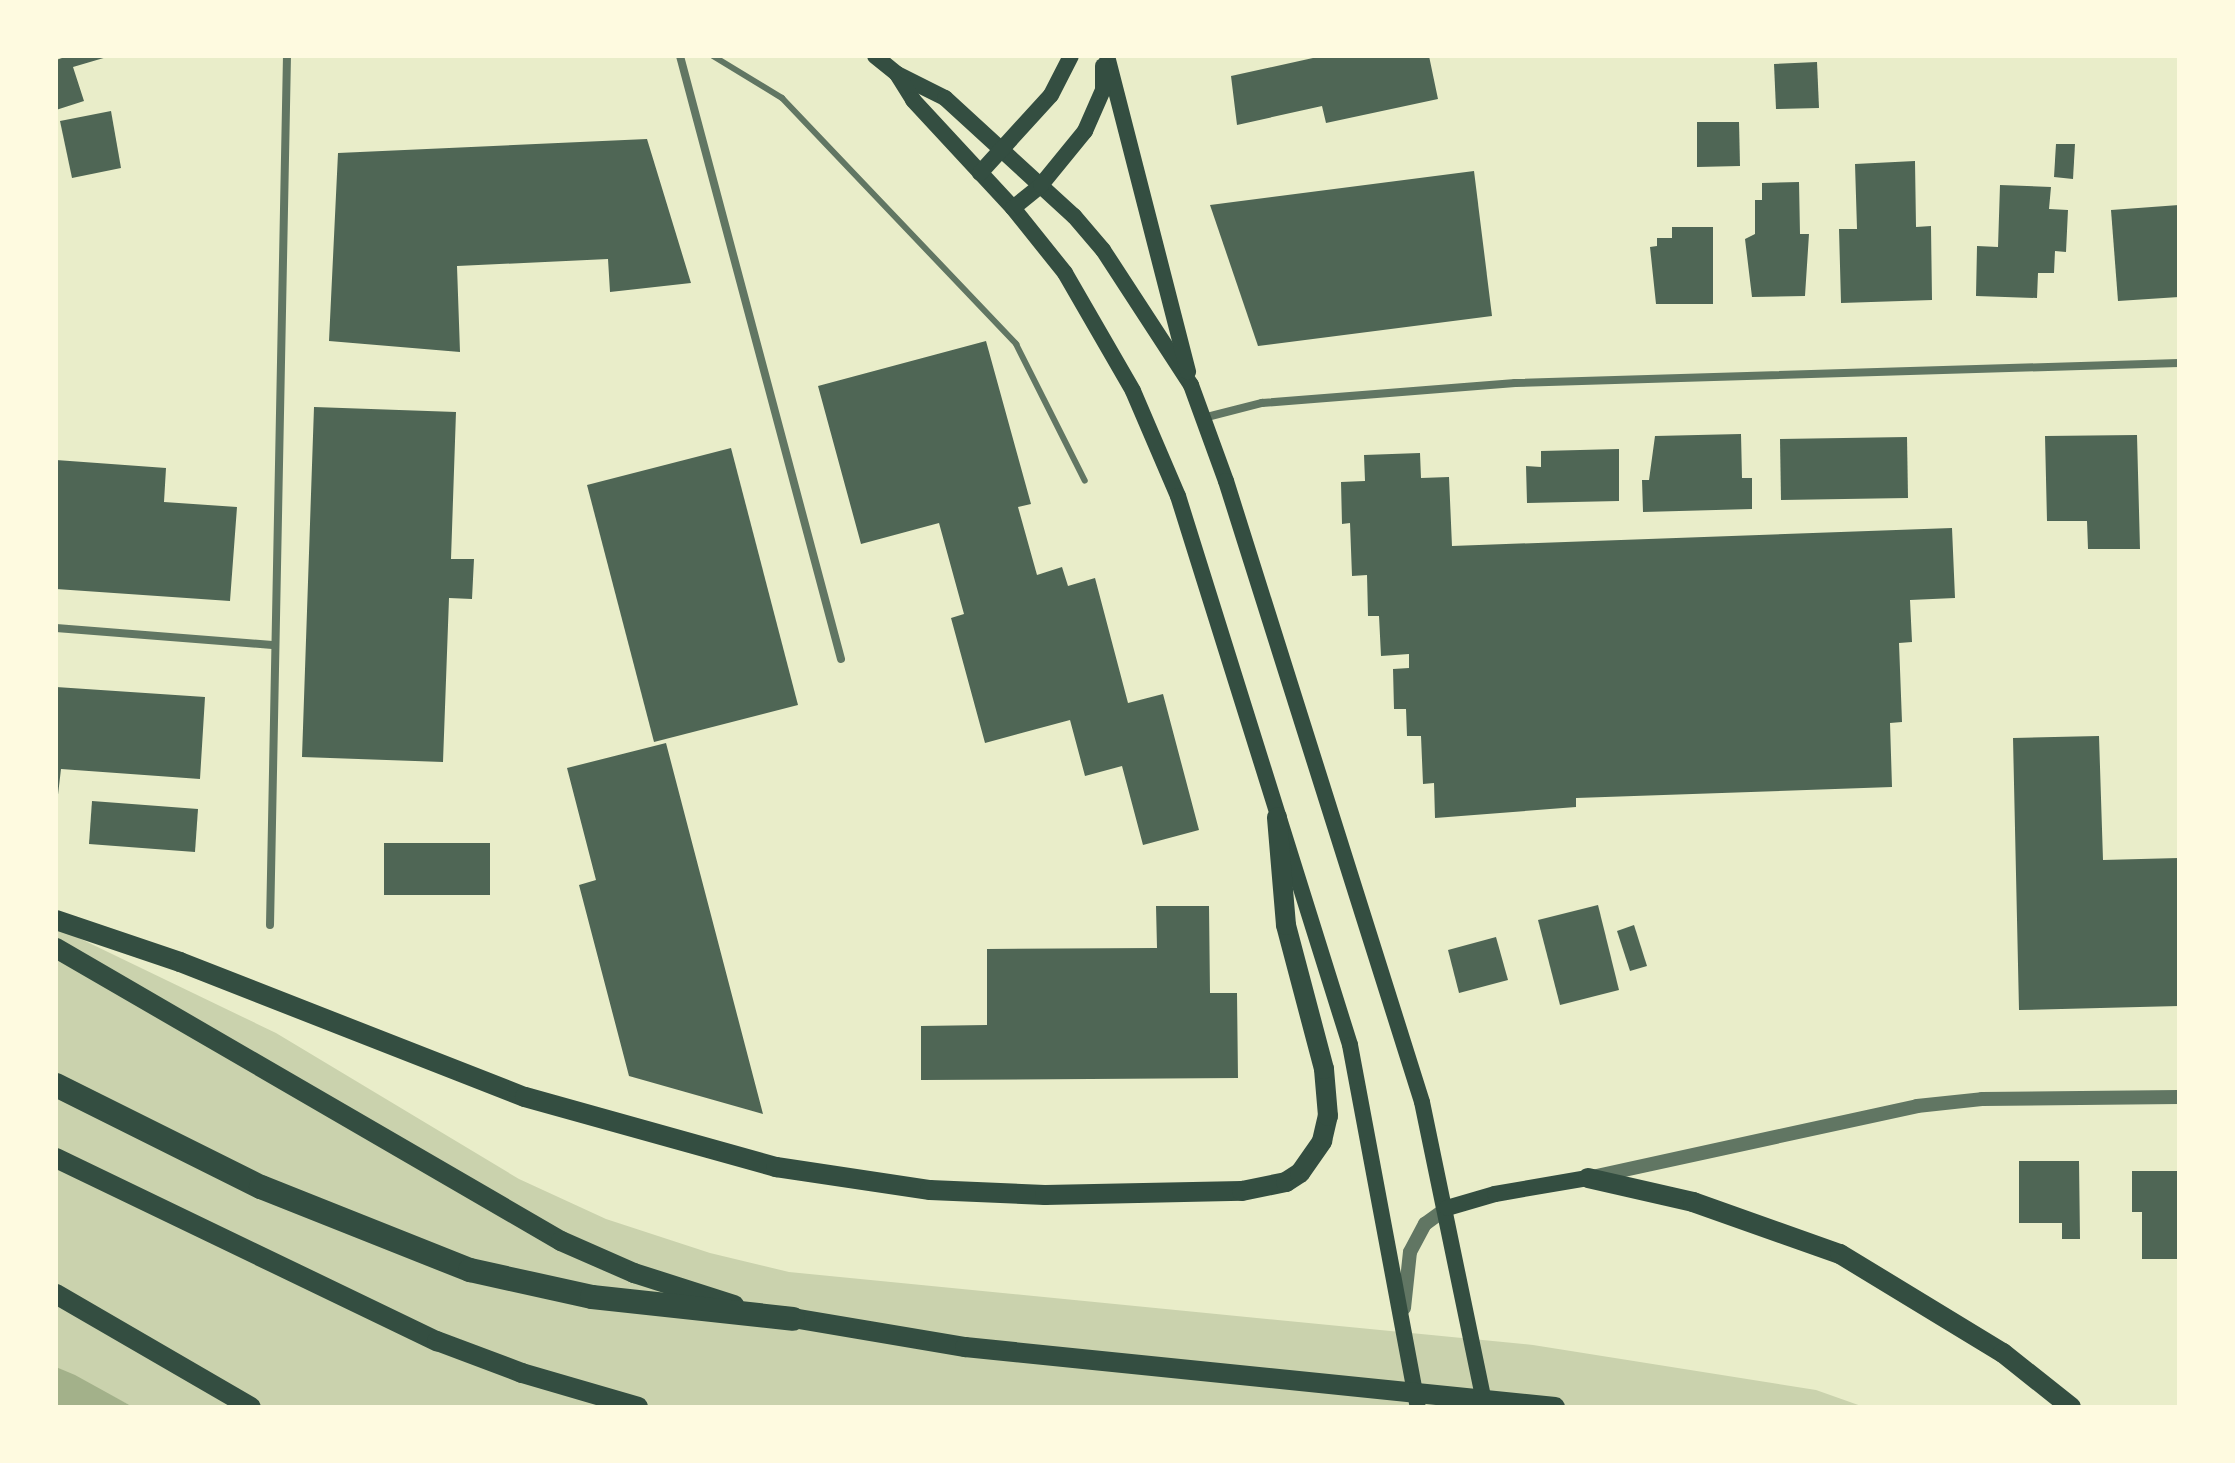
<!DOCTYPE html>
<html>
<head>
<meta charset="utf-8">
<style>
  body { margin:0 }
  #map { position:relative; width:2235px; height:1463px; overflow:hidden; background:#e9edc9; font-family:"Alegreya Sans",sans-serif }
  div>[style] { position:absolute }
  .green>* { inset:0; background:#cad2ad }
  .water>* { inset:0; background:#a3b18a }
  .building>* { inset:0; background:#4f6655 }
  .service>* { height:6px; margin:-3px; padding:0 3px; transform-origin:3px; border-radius:3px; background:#617663 }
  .minor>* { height:8px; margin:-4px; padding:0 4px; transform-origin:4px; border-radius:4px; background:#617663 }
  .tertiary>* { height:14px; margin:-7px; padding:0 7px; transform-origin:7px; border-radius:7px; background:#617663 }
  .secondary>* { height:16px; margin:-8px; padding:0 8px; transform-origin:8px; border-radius:8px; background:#344e41 }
  .primary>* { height:20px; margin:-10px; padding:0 10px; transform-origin:10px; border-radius:10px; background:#344e41 }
  .motorway>* { height:24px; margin:-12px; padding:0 12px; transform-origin:12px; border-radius:12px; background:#344e41 }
  span { translate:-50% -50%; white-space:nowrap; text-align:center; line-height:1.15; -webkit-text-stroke:7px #fefae0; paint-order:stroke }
  .frame { position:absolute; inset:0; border:58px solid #fefae0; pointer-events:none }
</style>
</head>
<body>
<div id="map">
  <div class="green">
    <div style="clip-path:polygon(56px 927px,276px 1033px,519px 1179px,606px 1219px,710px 1253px,789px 1272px,1533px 1345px,1816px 1390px,1864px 1407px,133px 1407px,56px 1367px)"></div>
  </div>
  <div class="water">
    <div style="clip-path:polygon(56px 1367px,75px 1375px,133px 1407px,56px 1407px)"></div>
  </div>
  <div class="building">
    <div style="clip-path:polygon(68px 56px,107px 57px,73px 67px,84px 101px,56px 110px,56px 60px)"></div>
    <div style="clip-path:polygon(1322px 56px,1429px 56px,1438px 99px,1326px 123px,1322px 106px,1237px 125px,1231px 76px)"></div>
    <div style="clip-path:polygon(1817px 62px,1819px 108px,1776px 109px,1774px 64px)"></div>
    <div style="clip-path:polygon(111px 111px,121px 168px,72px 178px,60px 121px)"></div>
    <div style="clip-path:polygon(1697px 122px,1739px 122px,1740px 166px,1697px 167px)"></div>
    <div style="clip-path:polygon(647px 139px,691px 283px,610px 292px,608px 259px,457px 266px,460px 352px,329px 341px,338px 153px)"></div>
    <div style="clip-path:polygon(2056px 144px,2075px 144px,2073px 179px,2054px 177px)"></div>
    <div style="clip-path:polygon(1915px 161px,1916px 227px,1931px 226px,1932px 300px,1841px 303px,1839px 229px,1857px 229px,1855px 164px)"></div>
    <div style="clip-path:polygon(1474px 171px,1492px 316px,1258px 346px,1210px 205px)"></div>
    <div style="clip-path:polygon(1799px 182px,1800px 234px,1809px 234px,1805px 296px,1752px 297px,1745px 239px,1755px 234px,1755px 200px,1762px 200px,1762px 183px)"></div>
    <div style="clip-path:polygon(2000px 185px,2051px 187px,2049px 209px,2068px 210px,2066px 252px,2055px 251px,2054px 273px,2038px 273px,2037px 298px,1976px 296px,1977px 246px,1998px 247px)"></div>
    <div style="clip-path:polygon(2179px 205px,2179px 297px,2118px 301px,2111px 210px)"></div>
    <div style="clip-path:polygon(1672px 227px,1713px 227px,1713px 304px,1656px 304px,1650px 247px,1657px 246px,1657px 238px,1672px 238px)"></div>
    <div style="clip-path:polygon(986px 341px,1031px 504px,1018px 507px,1037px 575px,1062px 567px,1068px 586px,1095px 578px,1128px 703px,1163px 694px,1199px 830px,1143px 845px,1122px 766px,1085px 776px,1070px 720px,985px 743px,951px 618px,964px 614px,939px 523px,861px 544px,818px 386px)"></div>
    <div style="clip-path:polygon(314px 407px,456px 412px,451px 559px,474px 559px,472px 599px,449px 598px,443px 762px,302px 757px)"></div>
    <div style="clip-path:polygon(1741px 434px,1742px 478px,1752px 478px,1752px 509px,1643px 512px,1642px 480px,1649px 480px,1655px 436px)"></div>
    <div style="clip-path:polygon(2137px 435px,2140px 549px,2088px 549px,2087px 521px,2047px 521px,2045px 436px)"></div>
    <div style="clip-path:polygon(1907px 437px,1908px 498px,1781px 500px,1780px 439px)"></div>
    <div style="clip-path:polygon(731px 448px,798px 705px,654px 742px,587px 485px)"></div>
    <div style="clip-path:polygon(1619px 449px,1619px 501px,1527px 503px,1526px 466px,1541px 467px,1541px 451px)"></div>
    <div style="clip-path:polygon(1420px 453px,1421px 478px,1449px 477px,1452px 546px,1952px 528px,1955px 598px,1910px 600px,1912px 642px,1899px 643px,1902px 722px,1890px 723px,1892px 787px,1576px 798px,1576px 807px,1435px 818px,1434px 783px,1423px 784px,1421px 736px,1407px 736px,1406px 709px,1394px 709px,1393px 669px,1409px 668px,1409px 654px,1381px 656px,1379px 616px,1368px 616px,1367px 575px,1352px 576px,1350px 523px,1342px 524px,1341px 482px,1365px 481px,1364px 455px)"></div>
    <div style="clip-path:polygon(56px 460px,166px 468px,164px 502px,237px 507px,230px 601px,56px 589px)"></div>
    <div style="clip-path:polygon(56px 687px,205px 697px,200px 779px,61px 769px,56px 812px)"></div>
    <div style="clip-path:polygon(2099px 736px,2103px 860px,2179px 858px,2179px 1006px,2019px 1010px,2013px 738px)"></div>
    <div style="clip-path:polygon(666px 743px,763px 1114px,629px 1076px,579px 885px,596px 880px,567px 768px)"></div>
    <div style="clip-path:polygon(92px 801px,198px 809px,195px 852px,89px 844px)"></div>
    <div style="clip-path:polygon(384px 843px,490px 843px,490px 895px,384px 895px)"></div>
    <div style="clip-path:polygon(1598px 905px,1619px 990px,1560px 1005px,1538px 920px)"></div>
    <div style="clip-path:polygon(1156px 906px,1209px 906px,1210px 993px,1237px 993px,1238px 1078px,921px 1080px,921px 1026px,987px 1025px,987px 949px,1157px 948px)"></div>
    <div style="clip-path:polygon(1634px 925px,1647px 966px,1630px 971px,1617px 931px)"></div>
    <div style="clip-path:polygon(1496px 937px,1508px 980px,1459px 993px,1448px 950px)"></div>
    <div style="clip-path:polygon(2019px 1161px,2079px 1161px,2080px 1239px,2062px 1239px,2062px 1223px,2019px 1223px)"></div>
    <div style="clip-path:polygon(2132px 1171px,2179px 1171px,2179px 1259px,2142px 1259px,2142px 1212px,2132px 1212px)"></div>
  </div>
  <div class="service">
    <div style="left:713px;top:56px;width:81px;rotate:31.3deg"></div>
    <div style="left:782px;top:98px;width:340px;rotate:46.4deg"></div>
    <div style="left:1016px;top:344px;width:153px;rotate:63.3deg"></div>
  </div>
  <div class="minor">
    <div style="left:680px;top:56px;width:624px;rotate:75.05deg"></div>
    <div style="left:1203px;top:418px;width:61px;rotate:-14.3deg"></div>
    <div style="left:1262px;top:403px;width:254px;rotate:-4.5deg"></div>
    <div style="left:1515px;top:383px;width:664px;rotate:-1.73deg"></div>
    <div style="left:56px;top:628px;width:217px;rotate:4.5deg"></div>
    <div style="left:270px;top:925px;width:869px;rotate:-88.88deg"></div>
  </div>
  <div class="tertiary">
    <div style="left:1592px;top:1177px;width:333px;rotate:-12.3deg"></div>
    <div style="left:1917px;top:1106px;width:65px;rotate:-6.1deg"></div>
    <div style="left:1982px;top:1099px;width:197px;rotate:-0.6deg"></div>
    <div style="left:1404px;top:1308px;width:56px;rotate:-83.9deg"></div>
    <div style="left:1410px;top:1252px;width:32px;rotate:-62deg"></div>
    <div style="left:1425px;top:1224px;width:27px;rotate:-36deg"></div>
  </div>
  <div class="secondary">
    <div style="left:875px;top:56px;width:28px;rotate:39deg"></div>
    <div style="left:897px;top:74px;width:54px;rotate:26.6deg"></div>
    <div style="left:945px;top:98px;width:175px;rotate:42.5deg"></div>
    <div style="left:1074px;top:216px;width:45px;rotate:49.5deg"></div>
    <div style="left:1103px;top:250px;width:161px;rotate:56.9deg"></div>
    <div style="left:1191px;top:385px;width:102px;rotate:70deg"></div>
    <div style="left:1226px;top:481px;width:651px;rotate:72.48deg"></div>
    <div style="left:1422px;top:1102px;width:311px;rotate:78.3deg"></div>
    <div style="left:1107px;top:56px;width:326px;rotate:75.6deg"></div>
    <div style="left:897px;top:74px;width:31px;rotate:58deg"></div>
    <div style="left:913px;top:100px;width:147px;rotate:47.2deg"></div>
    <div style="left:1013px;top:208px;width:83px;rotate:51.3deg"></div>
    <div style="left:1065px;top:273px;width:136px;rotate:60deg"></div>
    <div style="left:1133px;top:391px;width:114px;rotate:66.8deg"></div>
    <div style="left:1178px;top:496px;width:575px;rotate:72.6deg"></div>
    <div style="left:1350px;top:1045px;width:368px;rotate:79.4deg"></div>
    <div style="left:980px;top:173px;width:105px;rotate:-47.7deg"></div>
    <div style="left:1051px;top:95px;width:44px;rotate:-62.9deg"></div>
    <div style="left:1013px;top:208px;width:36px;rotate:-39deg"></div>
    <div style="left:1041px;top:185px;width:70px;rotate:-50.8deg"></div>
    <div style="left:1085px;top:131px;width:45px;rotate:-66.3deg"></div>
    <div style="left:1103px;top:90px;width:24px;rotate:-90deg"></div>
    <div style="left:1447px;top:1208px;width:50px;rotate:-16.3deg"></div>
    <div style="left:1495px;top:1194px;width:94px;rotate:-9.8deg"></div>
  </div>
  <div class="primary">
    <div style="left:56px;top:920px;width:131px;rotate:18.7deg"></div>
    <div style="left:180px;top:962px;width:370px;rotate:21.4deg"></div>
    <div style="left:525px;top:1097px;width:261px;rotate:15.6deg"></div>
    <div style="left:776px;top:1167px;width:156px;rotate:8.5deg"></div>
    <div style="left:930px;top:1190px;width:115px;rotate:2.5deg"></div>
    <div style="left:1045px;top:1195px;width:197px;rotate:-1.2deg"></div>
    <div style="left:1242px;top:1191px;width:45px;rotate:-11.6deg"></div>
    <div style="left:1286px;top:1182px;width:17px;rotate:-33deg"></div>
    <div style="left:1300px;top:1173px;width:39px;rotate:-55deg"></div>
    <div style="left:1322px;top:1141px;width:26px;rotate:-77deg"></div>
    <div style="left:1328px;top:1116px;width:47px;rotate:-94.9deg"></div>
    <div style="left:1324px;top:1069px;width:149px;rotate:-104.8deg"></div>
    <div style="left:1286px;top:925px;width:108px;rotate:-94.8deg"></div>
    <div style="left:56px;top:948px;width:584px;rotate:30.12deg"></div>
    <div style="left:561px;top:1241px;width:80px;rotate:23.7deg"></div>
    <div style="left:634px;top:1273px;width:105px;rotate:17.7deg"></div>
    <div style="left:56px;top:1158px;width:423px;rotate:25.7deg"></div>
    <div style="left:437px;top:1341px;width:91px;rotate:20.6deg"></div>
    <div style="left:522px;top:1373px;width:121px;rotate:16.3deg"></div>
    <div style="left:1588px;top:1178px;width:108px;rotate:12.9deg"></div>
    <div style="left:1693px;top:1202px;width:156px;rotate:19.5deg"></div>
    <div style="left:1840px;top:1254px;width:191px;rotate:31.3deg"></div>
    <div style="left:2003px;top:1353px;width:87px;rotate:38.5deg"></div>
    <div style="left:56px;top:1294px;width:225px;rotate:30.1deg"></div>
    <div style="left:781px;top:1316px;width:187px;rotate:9.6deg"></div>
    <div style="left:965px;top:1347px;width:593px;rotate:5.81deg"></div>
  </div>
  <div class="motorway">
    <div style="left:56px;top:1085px;width:229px;rotate:26.5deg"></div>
    <div style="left:261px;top:1187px;width:225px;rotate:21.7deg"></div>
    <div style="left:470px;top:1270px;width:125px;rotate:12.5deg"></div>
    <div style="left:592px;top:1297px;width:202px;rotate:6.2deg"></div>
  </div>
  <div class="frame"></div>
</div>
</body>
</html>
